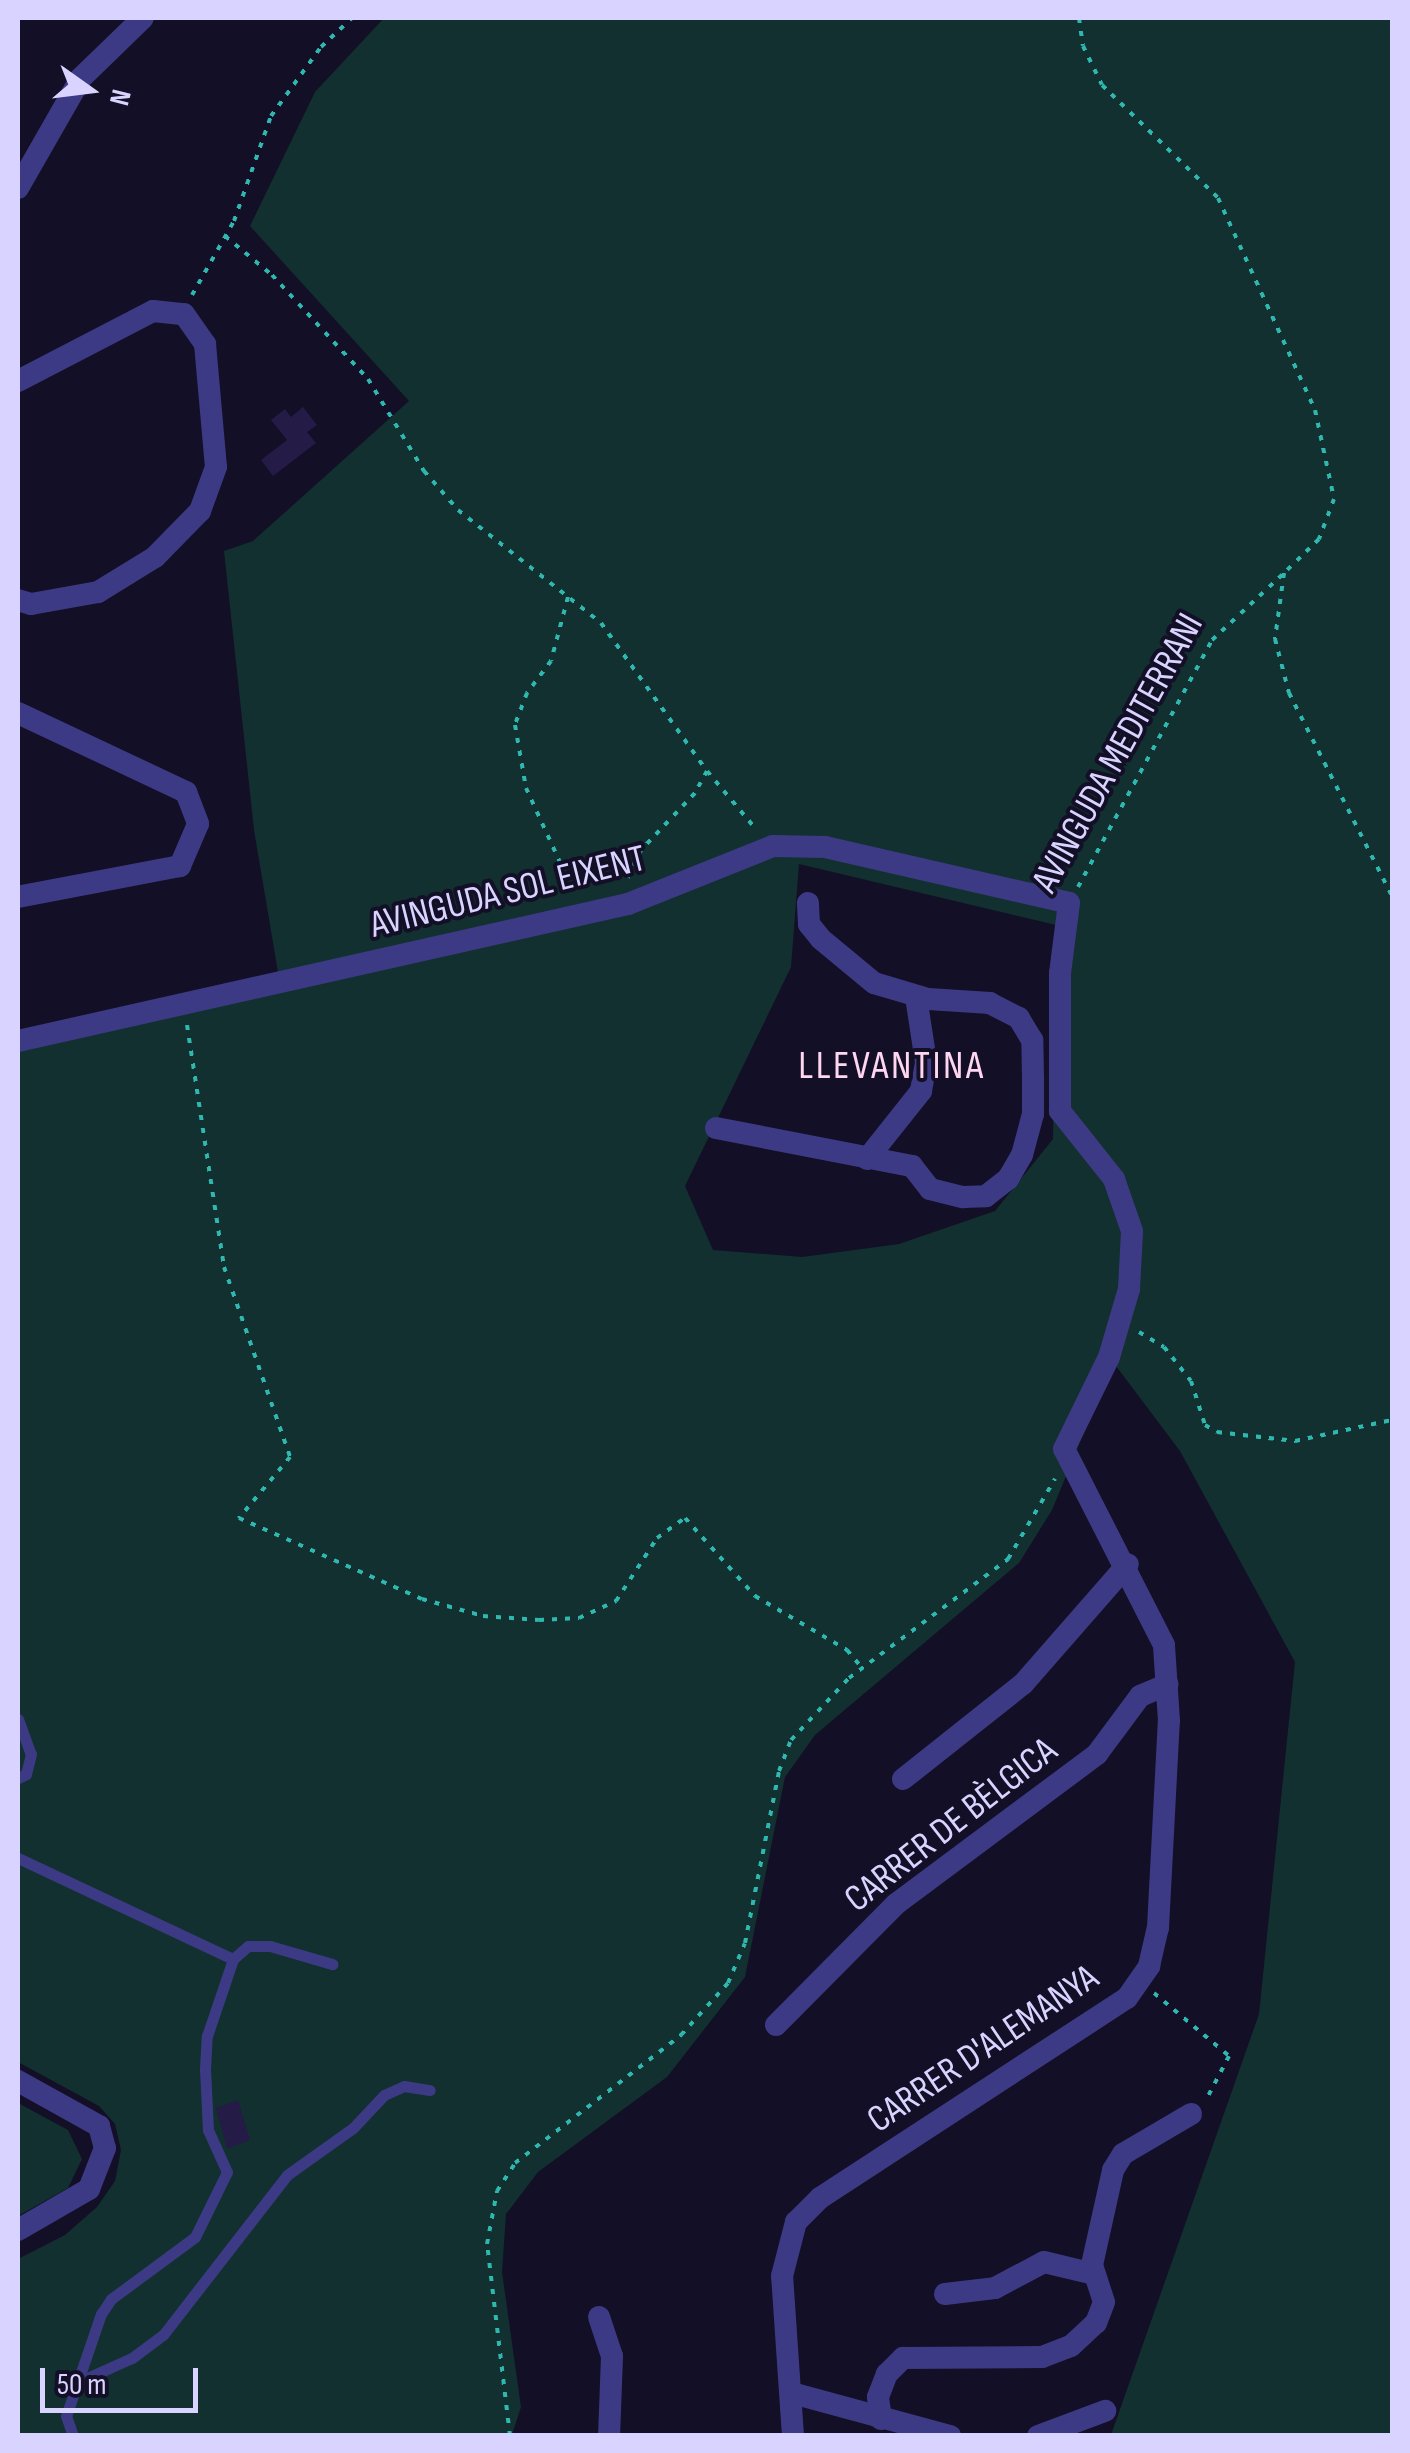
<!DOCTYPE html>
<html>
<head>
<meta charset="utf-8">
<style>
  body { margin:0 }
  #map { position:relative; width:1410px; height:2453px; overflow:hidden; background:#130f26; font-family:"Sofia Sans Condensed",sans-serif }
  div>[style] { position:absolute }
  .green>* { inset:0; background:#12302f }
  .building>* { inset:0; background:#241b47 }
  .path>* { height:4px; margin-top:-2px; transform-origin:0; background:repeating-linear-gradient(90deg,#2fb8b0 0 5px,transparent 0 13px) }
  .service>* { height:11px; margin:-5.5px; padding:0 5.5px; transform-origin:5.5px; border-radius:5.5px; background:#3d3a85 }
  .minor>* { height:22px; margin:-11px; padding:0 11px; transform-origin:11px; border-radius:11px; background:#3d3a85 }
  span { translate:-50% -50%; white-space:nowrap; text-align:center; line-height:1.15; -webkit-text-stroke:8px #130f26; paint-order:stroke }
  .street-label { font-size:38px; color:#d9d4ff }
  .neighbourhood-label { font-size:40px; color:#ffd6f0; letter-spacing:2.5px }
  .frame { position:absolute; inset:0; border:20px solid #d9d4ff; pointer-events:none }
  .north { position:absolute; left:40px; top:40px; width:100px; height:100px; -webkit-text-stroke:8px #130f26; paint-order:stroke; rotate:104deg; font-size:28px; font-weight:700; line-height:40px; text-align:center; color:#d9d4ff }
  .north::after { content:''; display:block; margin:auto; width:35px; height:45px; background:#d9d4ff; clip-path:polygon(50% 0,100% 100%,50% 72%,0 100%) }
  .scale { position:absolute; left:40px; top:2368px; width:158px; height:45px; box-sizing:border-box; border:5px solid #d9d4ff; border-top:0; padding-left:12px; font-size:30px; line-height:35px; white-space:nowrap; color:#d9d4ff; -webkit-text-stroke:8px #130f26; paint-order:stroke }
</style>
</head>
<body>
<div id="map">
  <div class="green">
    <div style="clip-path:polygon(evenodd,384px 18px,1392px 18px,1392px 2435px,1111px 2435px,1259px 2014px,1295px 1662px,1180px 1451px,1113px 1362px,1052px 1510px,1019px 1563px,815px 1735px,785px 1777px,745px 1977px,667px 2077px,538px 2172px,506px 2214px,502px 2272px,521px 2407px,512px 2435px,18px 2435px,18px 2259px,65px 2235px,97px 2207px,115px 2181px,121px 2150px,115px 2124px,99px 2106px,18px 2062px,18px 1051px,281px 990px,254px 830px,224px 551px,253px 541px,409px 401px,250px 226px,315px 92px,384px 18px,799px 864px,1056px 925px,1053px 1139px,995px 1211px,899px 1244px,802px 1257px,713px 1250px,685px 1186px,791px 967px,799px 864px)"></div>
    <div style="clip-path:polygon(18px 2103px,68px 2130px,82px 2159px,68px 2188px,18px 2216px)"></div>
  </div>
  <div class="building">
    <div style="clip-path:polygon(303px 407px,317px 425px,307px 432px,316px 443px,273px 476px,261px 460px,287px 440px,271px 420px,285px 409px,291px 417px)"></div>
    <div style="clip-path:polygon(238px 2100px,250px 2140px,227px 2149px,216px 2108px)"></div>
  </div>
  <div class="path">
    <div style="left:1079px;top:18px;width:28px;rotate:82deg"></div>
    <div style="left:1083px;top:46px;width:43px;rotate:64deg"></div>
    <div style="left:1102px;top:85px;width:162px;rotate:44.2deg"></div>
    <div style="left:1218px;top:198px;width:233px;rotate:65.4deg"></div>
    <div style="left:1315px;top:410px;width:91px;rotate:77.9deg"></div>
    <div style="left:1334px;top:499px;width:43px;rotate:110.6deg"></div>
    <div style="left:1319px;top:539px;width:49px;rotate:135.8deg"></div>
    <div style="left:1284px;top:573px;width:67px;rotate:97.8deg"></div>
    <div style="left:1275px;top:639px;width:56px;rotate:75.5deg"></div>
    <div style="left:1289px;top:693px;width:228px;rotate:63.1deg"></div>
    <div style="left:225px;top:236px;width:61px;rotate:39.7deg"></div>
    <div style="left:272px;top:275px;width:142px;rotate:47.3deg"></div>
    <div style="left:368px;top:379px;width:108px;rotate:58.7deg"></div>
    <div style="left:424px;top:471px;width:52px;rotate:48.9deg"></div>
    <div style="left:458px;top:510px;width:182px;rotate:38.3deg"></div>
    <div style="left:601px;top:623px;width:182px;rotate:54.4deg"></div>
    <div style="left:707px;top:771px;width:25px;rotate:119deg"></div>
    <div style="left:695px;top:793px;width:79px;rotate:133.5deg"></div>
    <div style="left:641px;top:850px;width:34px;rotate:116deg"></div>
    <div style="left:192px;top:295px;width:85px;rotate:-60.4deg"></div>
    <div style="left:234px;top:221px;width:111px;rotate:-70.6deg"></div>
    <div style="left:271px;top:116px;width:85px;rotate:-54.1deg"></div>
    <div style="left:321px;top:47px;width:42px;rotate:-43.1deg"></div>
    <div style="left:568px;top:597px;width:66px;rotate:104.9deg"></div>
    <div style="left:551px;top:661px;width:40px;rotate:127deg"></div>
    <div style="left:527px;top:693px;width:34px;rotate:111deg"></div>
    <div style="left:515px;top:725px;width:64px;rotate:80.1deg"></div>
    <div style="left:526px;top:788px;width:115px;rotate:65.4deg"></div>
    <div style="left:707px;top:771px;width:75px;rotate:49.9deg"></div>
    <div style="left:1078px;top:887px;width:281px;rotate:-61.5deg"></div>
    <div style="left:1212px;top:640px;width:98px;rotate:-42.9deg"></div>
    <div style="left:187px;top:1025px;width:245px;rotate:81.3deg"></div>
    <div style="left:224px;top:1267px;width:201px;rotate:70.8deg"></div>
    <div style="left:290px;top:1457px;width:80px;rotate:129.9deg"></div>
    <div style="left:239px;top:1518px;width:200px;rotate:23.9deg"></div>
    <div style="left:422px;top:1599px;width:63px;rotate:15.6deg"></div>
    <div style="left:483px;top:1616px;width:56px;rotate:4.1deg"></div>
    <div style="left:539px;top:1620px;width:40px;rotate:-2.9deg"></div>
    <div style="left:579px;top:1618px;width:41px;rotate:-24.7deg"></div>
    <div style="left:616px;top:1601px;width:75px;rotate:-56.9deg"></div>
    <div style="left:657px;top:1538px;width:34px;rotate:-36deg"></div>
    <div style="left:685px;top:1518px;width:105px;rotate:48.1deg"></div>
    <div style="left:755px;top:1596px;width:107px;rotate:30.4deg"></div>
    <div style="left:847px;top:1650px;width:23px;rotate:50deg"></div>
    <div style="left:1139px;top:1332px;width:29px;rotate:31deg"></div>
    <div style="left:1164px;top:1347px;width:43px;rotate:51.5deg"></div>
    <div style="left:1191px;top:1381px;width:46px;rotate:72.3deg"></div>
    <div style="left:1205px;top:1425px;width:14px;rotate:30deg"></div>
    <div style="left:1217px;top:1432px;width:79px;rotate:6.6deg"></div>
    <div style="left:1295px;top:1441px;width:99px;rotate:-12.2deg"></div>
    <div style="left:1154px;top:1993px;width:98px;rotate:40deg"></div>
    <div style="left:1229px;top:2056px;width:47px;rotate:117.6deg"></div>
    <div style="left:510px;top:2436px;width:193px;rotate:-96.8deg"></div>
    <div style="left:487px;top:2244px;width:54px;rotate:-79.3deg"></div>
    <div style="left:497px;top:2191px;width:33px;rotate:-57deg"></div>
    <div style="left:515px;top:2163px;width:210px;rotate:-37.6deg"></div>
    <div style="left:681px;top:2035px;width:70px;rotate:-47.9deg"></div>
    <div style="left:728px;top:1983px;width:43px;rotate:-67deg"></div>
    <div style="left:745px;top:1943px;width:175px;rotate:-78.8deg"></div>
    <div style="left:779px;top:1771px;width:33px;rotate:-69deg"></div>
    <div style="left:791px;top:1740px;width:85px;rotate:-46.9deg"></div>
    <div style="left:849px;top:1678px;width:199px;rotate:-36.8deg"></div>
    <div style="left:1008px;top:1559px;width:93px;rotate:-59.6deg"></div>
  </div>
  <div class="service">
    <div style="left:18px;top:1719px;width:37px;rotate:70deg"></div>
    <div style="left:31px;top:1754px;width:21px;rotate:104deg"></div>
    <div style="left:26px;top:1774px;width:9px;rotate:153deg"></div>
    <div style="left:18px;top:1858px;width:238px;rotate:25.2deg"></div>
    <div style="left:76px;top:2383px;width:61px;rotate:-24.1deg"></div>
    <div style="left:132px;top:2358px;width:39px;rotate:-37deg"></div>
    <div style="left:163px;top:2335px;width:202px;rotate:-52.2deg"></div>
    <div style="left:287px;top:2175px;width:81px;rotate:-35.5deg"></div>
    <div style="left:353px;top:2128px;width:45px;rotate:-46.8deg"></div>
    <div style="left:384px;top:2095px;width:22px;rotate:-24deg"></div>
    <div style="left:404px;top:2086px;width:26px;rotate:9deg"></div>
    <div style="left:73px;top:2436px;width:21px;rotate:-109deg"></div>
    <div style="left:66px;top:2416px;width:108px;rotate:-71.1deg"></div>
    <div style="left:101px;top:2314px;width:18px;rotate:-56deg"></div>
    <div style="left:111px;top:2299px;width:104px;rotate:-36.4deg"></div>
    <div style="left:195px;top:2237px;width:72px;rotate:-63.8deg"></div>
    <div style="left:227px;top:2172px;width:46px;rotate:-114.3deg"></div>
    <div style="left:208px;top:2130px;width:61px;rotate:-92.8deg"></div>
    <div style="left:205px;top:2069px;width:33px;rotate:-87deg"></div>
    <div style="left:207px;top:2036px;width:81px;rotate:-71.3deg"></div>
    <div style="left:233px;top:1959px;width:20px;rotate:-41deg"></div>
    <div style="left:248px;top:1946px;width:22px"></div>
    <div style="left:270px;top:1946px;width:65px;rotate:16.2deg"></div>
  </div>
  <div class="minor">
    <div style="left:18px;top:188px;width:127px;rotate:-60.2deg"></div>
    <div style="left:81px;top:78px;width:86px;rotate:-44.1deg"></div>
    <div style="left:18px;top:381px;width:152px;rotate:-27.4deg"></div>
    <div style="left:153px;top:311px;width:31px;rotate:6deg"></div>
    <div style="left:184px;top:314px;width:37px;rotate:55deg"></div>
    <div style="left:205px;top:344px;width:123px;rotate:84.9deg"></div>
    <div style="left:216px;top:467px;width:47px;rotate:110deg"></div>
    <div style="left:200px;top:511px;width:64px;rotate:134.4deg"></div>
    <div style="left:155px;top:557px;width:67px;rotate:148.4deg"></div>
    <div style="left:98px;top:592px;width:68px;rotate:169.8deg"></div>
    <div style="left:31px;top:604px;width:14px;rotate:-163deg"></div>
    <div style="left:18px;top:713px;width:186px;rotate:25.2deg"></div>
    <div style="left:186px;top:792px;width:34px;rotate:69deg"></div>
    <div style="left:198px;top:824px;width:46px;rotate:113.2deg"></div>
    <div style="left:180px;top:866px;width:165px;rotate:169.2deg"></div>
    <div style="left:18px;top:1041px;width:625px;rotate:-12.66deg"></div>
    <div style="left:628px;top:904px;width:156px;rotate:-21.8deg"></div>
    <div style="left:773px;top:846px;width:52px;rotate:1.1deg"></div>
    <div style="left:825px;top:847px;width:250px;rotate:12.9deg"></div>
    <div style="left:1069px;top:903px;width:71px;rotate:97.3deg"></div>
    <div style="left:1060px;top:973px;width:138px;rotate:90deg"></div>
    <div style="left:716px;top:1128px;width:200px;rotate:11deg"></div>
    <div style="left:912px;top:1166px;width:29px;rotate:52deg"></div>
    <div style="left:930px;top:1189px;width:34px;rotate:14deg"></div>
    <div style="left:963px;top:1197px;width:23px;rotate:-2deg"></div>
    <div style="left:986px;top:1196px;width:28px;rotate:-38deg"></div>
    <div style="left:1008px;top:1179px;width:28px;rotate:-60deg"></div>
    <div style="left:1022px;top:1155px;width:42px;rotate:-75deg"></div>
    <div style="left:1033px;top:1114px;width:35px;rotate:-90deg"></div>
    <div style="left:1033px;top:1079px;width:39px;rotate:-91deg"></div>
    <div style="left:1032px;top:1040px;width:26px;rotate:-121deg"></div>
    <div style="left:1019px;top:1018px;width:33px;rotate:-153deg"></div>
    <div style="left:990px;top:1003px;width:62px;rotate:-176.3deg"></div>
    <div style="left:928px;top:999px;width:56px;rotate:-163.5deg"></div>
    <div style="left:874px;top:983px;width:69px;rotate:-140.3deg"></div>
    <div style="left:821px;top:939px;width:19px;rotate:-129deg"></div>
    <div style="left:809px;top:924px;width:21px;rotate:-93deg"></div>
    <div style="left:867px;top:1159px;width:87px;rotate:-51.5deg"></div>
    <div style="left:921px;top:1091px;width:29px;rotate:-80deg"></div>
    <div style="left:926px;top:1062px;width:66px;rotate:-98.7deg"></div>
    <div style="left:903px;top:1779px;width:153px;rotate:-38.4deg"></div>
    <div style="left:1023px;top:1684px;width:159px;rotate:-48.8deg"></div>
    <div style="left:776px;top:2025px;width:170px;rotate:-45.2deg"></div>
    <div style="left:896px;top:1904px;width:251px;rotate:-36.7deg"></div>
    <div style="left:1097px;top:1754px;width:72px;rotate:-53.4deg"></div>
    <div style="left:1140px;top:1696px;width:30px;rotate:-23deg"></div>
    <div style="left:18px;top:2081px;width:93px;rotate:29.1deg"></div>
    <div style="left:99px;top:2126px;width:23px;rotate:75deg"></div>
    <div style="left:105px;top:2148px;width:44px;rotate:111.3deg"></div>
    <div style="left:89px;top:2189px;width:82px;rotate:150deg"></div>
    <div style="left:945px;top:2294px;width:50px;rotate:-6.8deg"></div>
    <div style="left:995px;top:2288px;width:55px;rotate:-28deg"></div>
    <div style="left:1044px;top:2262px;width:51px;rotate:13.5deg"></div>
    <div style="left:599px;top:2317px;width:41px;rotate:71.6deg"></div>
    <div style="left:612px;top:2356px;width:80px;rotate:92.1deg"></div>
    <div style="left:792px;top:2393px;width:164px;rotate:15.2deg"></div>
    <div style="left:881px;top:2419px;width:22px;rotate:-98deg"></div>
    <div style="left:878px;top:2397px;width:25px;rotate:-69deg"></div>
    <div style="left:887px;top:2374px;width:23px;rotate:-45deg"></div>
    <div style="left:903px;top:2358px;width:139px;rotate:-0.4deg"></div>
    <div style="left:1042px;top:2357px;width:31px;rotate:-21deg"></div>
    <div style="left:1071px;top:2346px;width:34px;rotate:-43deg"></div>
    <div style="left:1096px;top:2323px;width:22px;rotate:-69deg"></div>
    <div style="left:1104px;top:2302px;width:39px;rotate:-108deg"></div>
    <div style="left:1092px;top:2265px;width:97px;rotate:-77.5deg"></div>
    <div style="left:1113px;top:2170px;width:19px;rotate:-58deg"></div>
    <div style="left:1123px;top:2154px;width:79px;rotate:-30.5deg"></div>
    <div style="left:793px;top:2436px;width:160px;rotate:-93.9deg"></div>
    <div style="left:782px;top:2276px;width:56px;rotate:-75.5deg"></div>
    <div style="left:796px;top:2222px;width:34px;rotate:-45deg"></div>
    <div style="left:820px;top:2198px;width:366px;rotate:-33.1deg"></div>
    <div style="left:1127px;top:1998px;width:39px;rotate:-55deg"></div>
    <div style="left:1149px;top:1966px;width:39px;rotate:-77deg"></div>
    <div style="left:1158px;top:1928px;width:207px;rotate:-87deg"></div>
    <div style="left:1169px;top:1721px;width:76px;rotate:-93.8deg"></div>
    <div style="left:1164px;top:1645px;width:220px;rotate:-117deg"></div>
    <div style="left:1064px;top:1449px;width:102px;rotate:-63.9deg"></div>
    <div style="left:1109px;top:1357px;width:71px;rotate:-73.6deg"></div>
    <div style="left:1129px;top:1289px;width:58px;rotate:-87deg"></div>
    <div style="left:1132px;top:1231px;width:55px;rotate:-109.1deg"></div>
    <div style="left:1114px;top:1179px;width:87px;rotate:-128.5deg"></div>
    <div style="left:1038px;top:2436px;width:72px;rotate:-20.5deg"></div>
  </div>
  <div class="street-label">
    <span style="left:1118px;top:753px;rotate:-61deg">AVINGUDA MEDITERRANI</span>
    <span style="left:508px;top:892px;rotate:-14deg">AVINGUDA SOL EIXENT</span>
    <span style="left:951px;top:1825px;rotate:-38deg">CARRER DE BÈLGICA</span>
    <span style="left:983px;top:2049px;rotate:-34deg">CARRER D'ALEMANYA</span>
  </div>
  <div class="neighbourhood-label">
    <span style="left:892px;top:1066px">LLEVANTINA</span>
  </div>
  <div class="frame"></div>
  <div class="north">N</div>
  <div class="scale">50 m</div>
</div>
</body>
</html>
